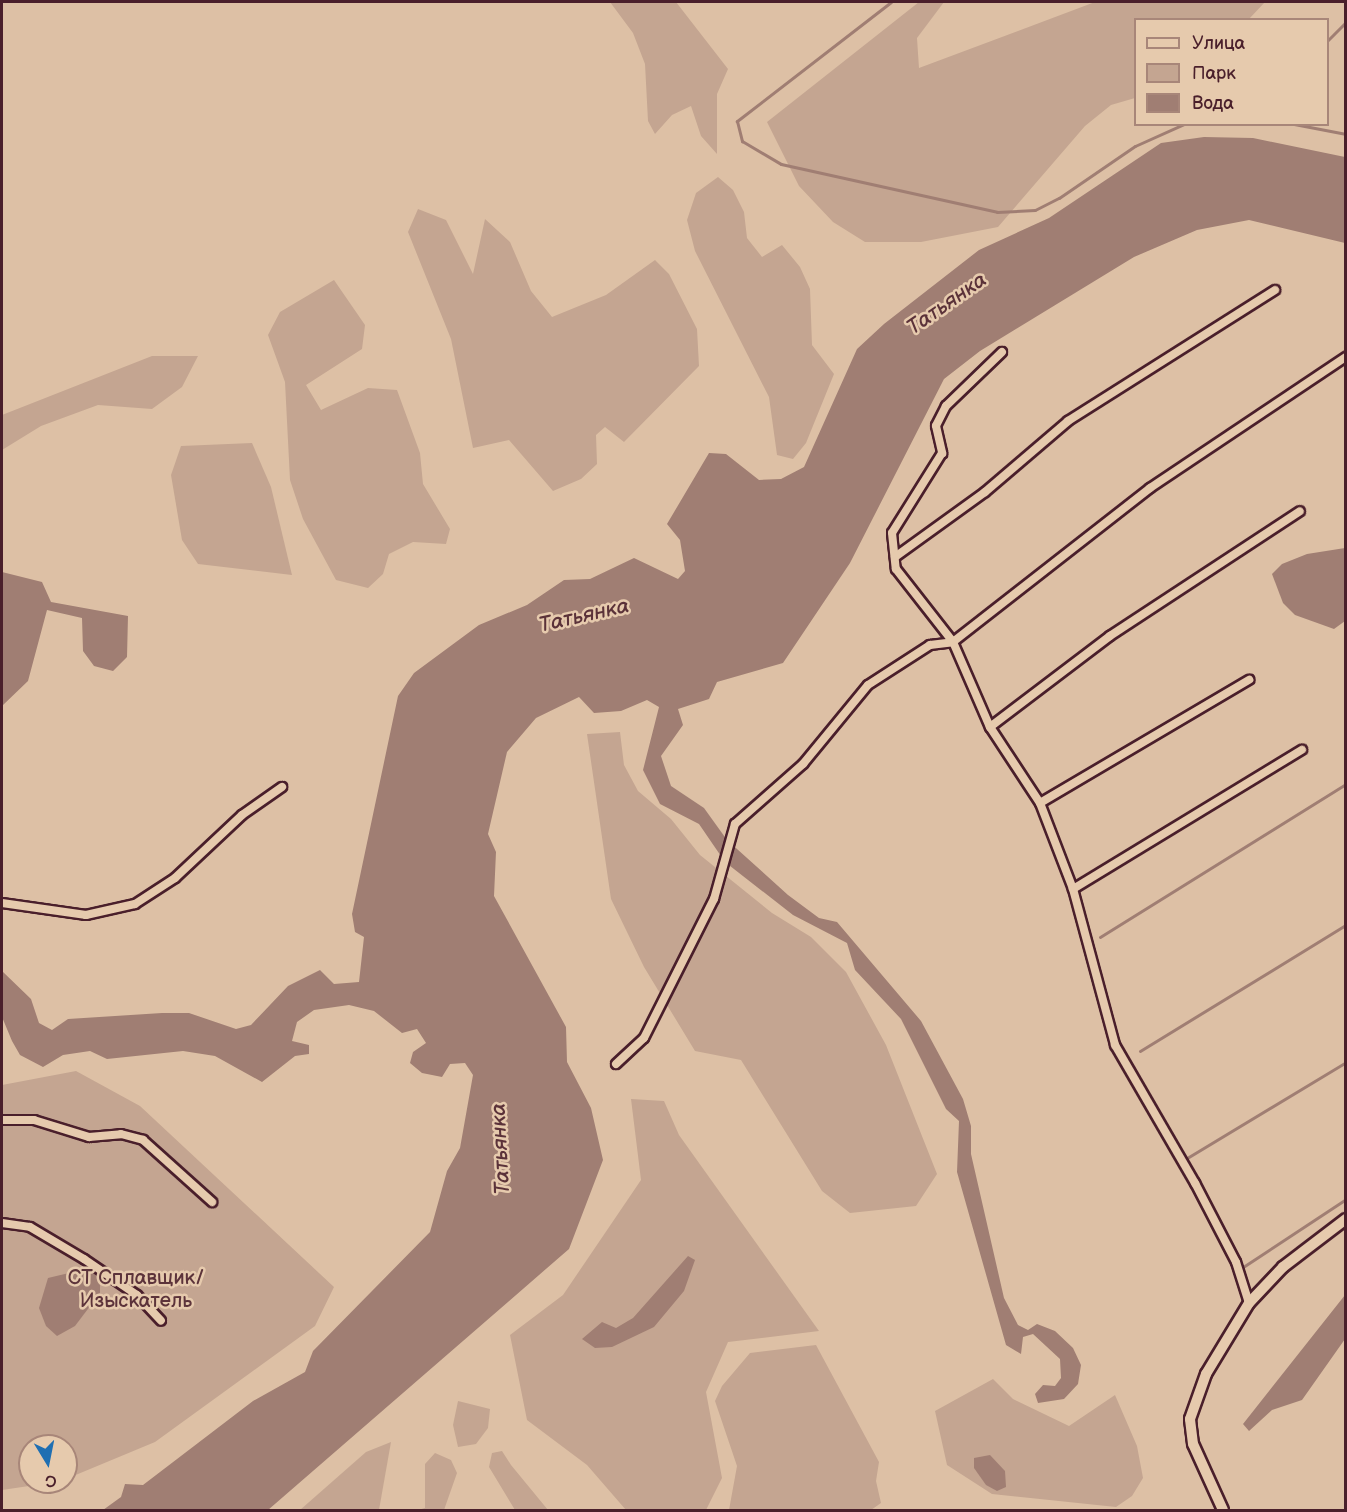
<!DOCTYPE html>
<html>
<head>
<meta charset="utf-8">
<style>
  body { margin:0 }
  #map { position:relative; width:1347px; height:1512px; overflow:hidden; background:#ddc0a5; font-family:"Balsamiq Sans",sans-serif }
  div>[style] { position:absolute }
  .green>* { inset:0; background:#c4a591 }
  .water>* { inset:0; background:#a07e73 }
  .stream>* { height:3px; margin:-1.5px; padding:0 1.5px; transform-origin:1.5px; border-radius:1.5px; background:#a07e73 }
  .roads { filter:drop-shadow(2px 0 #4a1f2b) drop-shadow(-2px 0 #4a1f2b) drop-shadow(0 2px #4a1f2b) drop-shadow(0 -2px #4a1f2b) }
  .minor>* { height:8px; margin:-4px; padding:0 4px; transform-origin:4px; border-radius:4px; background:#e6caad }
  .tertiary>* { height:10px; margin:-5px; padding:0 5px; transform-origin:5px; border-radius:5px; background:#e6caad }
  span { translate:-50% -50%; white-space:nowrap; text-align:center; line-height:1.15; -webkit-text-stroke:5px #e6caad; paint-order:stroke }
  .park-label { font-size:20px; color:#5c333a }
  .water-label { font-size:21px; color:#5b3239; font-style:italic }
  .frame { position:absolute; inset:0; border:3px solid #4a1f2b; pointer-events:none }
  .legend { position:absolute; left:1134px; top:18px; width:195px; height:108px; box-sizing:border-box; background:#e6caad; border:2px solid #a88679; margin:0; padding:8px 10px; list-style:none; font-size:18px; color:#4a1f2b }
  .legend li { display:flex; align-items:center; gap:12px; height:30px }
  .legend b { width:30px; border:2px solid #a88679 }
  .north { position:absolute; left:18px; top:1434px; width:60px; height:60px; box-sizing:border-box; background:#e6caad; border:2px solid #a88679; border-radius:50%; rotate:170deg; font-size:16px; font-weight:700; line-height:24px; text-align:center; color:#4a1f2b }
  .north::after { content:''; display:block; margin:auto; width:21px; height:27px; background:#1f6fb2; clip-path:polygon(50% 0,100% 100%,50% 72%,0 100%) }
</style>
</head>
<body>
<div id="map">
  <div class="green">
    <div style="clip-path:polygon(610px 2px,676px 2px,728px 69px,717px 94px,717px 154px,701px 136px,691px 106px,672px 115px,655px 134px,648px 121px,645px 64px,633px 33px)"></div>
    <div style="clip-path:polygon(919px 2px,944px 2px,917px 38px,919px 68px,1095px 2px,1265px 2px,1249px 19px,1136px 20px,1135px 98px,1111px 105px,1085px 126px,998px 227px,921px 242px,865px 242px,833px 222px,799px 186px,767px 122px)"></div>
    <div style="clip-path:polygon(718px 177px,733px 190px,744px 212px,747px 238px,762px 257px,782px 245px,800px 267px,810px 289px,812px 345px,834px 374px,806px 443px,793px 459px,777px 455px,769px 397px,695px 251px,687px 220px,696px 193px)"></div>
    <div style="clip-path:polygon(418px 209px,446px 220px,473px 274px,485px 219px,510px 242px,531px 291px,552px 317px,606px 295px,655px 260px,669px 274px,697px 329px,699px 366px,624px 442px,605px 427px,596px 435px,597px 464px,581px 479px,553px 491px,509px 440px,473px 448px,451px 339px,408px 232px)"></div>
    <div style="clip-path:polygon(334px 280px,365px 325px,362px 349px,306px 385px,321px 410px,368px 388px,397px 390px,420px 453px,423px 484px,450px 529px,446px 544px,413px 542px,389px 554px,383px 574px,368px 588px,336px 580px,303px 519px,290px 480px,285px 382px,268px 335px,280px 312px)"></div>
    <div style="clip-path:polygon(152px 356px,198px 356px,182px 387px,152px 409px,98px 405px,41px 426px,2px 450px,2px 415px)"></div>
    <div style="clip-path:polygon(252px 443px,271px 487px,292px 575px,198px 564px,182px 540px,171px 475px,181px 446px)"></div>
    <div style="clip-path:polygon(620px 732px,624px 765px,638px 791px,671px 819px,700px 855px,772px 913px,811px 937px,846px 972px,886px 1045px,937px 1174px,916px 1206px,850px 1213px,822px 1191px,741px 1060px,695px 1051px,644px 967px,611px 899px,587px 734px)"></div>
    <div style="clip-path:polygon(76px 1071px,140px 1106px,334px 1287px,315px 1326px,155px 1442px,66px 1479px,66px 1446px,30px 1446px,30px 1482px,56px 1482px,2px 1490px,2px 1085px)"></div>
    <div style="clip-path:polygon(631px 1099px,664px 1101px,679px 1135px,819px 1331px,728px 1342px,706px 1392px,722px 1478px,706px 1510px,626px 1510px,587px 1465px,527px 1420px,510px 1335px,563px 1295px,641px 1180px)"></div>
    <div style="clip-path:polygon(816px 1345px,879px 1462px,876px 1481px,881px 1503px,871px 1510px,729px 1510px,737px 1466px,715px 1401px,722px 1386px,750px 1353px)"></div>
    <div style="clip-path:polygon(993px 1379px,1013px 1399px,1069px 1426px,1115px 1395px,1137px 1446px,1143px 1478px,1132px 1496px,1116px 1507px,992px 1494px,947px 1465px,935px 1411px)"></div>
    <div style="clip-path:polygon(458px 1401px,490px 1409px,488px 1428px,476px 1444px,458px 1447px,453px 1425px)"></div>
    <div style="clip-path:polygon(391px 1442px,379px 1510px,300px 1510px,366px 1452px)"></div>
    <div style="clip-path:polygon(502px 1451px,511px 1465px,548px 1510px,515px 1510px,489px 1467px,492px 1453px)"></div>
    <div style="clip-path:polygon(435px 1453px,451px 1460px,457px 1473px,444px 1510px,418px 1510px,425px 1508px,425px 1464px)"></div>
  </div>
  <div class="water">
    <div style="clip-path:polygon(1204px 137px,1253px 138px,1345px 157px,1345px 243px,1249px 220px,1197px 230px,1134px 257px,980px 351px,944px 379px,850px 563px,783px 663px,717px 682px,709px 699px,678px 709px,683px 725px,661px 756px,671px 786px,704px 808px,727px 840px,788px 895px,819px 918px,837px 922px,921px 1021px,963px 1099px,971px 1126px,971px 1154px,1004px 1298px,1018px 1325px,1028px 1330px,1037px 1324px,1055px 1331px,1073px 1348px,1081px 1365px,1078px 1384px,1064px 1399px,1038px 1403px,1035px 1394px,1043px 1385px,1055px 1386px,1061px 1378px,1060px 1359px,1033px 1334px,1023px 1337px,1021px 1354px,1006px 1345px,957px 1172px,959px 1121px,946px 1109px,901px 1019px,855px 970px,847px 943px,793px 915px,725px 862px,699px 824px,660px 804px,643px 770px,659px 707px,647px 700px,621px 711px,594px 713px,579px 697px,536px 718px,507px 752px,488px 834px,496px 852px,494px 896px,566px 1027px,567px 1062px,591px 1108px,603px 1160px,569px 1249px,268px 1510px,103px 1510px,121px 1497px,125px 1484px,143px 1485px,253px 1401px,305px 1372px,313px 1351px,430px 1232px,447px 1171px,460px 1148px,473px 1075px,465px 1063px,450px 1064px,442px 1077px,422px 1073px,410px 1063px,413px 1052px,426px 1043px,417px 1029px,402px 1033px,374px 1011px,349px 1005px,314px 1010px,297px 1022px,292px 1041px,309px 1045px,309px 1054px,295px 1056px,262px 1082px,215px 1056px,183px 1051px,107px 1059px,90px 1051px,63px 1055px,43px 1067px,20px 1055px,12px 1041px,2px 1017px,2px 971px,31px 999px,39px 1023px,52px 1030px,68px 1019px,162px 1013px,189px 1013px,236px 1029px,251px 1025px,288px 986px,320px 970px,334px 984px,359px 982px,364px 937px,355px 932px,352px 914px,398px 696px,414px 673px,479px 625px,527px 605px,564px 580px,590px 579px,634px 558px,678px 579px,685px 571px,680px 540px,667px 524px,709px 453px,726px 454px,759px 480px,781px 479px,804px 467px,857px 349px,884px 324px,979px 250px,1049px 218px,1161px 143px)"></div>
    <div style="clip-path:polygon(1345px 548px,1345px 621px,1334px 629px,1295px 615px,1283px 603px,1272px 574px,1282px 564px,1307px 554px)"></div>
    <div style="clip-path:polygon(2px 572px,42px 582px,51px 602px,128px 616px,127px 657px,113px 671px,94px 666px,83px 651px,82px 618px,47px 610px,28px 681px,2px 706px)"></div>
    <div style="clip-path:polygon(688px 1256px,695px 1260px,684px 1291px,654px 1327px,612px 1347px,595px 1348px,582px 1339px,602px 1322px,616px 1328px,633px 1318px)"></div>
    <div style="clip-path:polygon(90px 1268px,100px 1278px,100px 1293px,75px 1326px,57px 1336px,46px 1326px,39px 1308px,48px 1278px)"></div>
    <div style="clip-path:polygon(1345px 1295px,1345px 1339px,1302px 1400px,1272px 1410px,1249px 1431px,1243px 1424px)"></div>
    <div style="clip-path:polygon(990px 1455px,1005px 1471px,1006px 1487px,997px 1491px,986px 1485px,974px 1468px,974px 1458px)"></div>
  </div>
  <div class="stream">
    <div style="left:891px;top:2px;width:195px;rotate:142.3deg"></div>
    <div style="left:737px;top:121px;width:21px;rotate:76deg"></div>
    <div style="left:742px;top:141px;width:45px;rotate:30.5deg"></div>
    <div style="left:781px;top:164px;width:221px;rotate:12.5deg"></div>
    <div style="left:997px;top:212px;width:38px;rotate:-3deg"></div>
    <div style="left:1035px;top:210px;width:27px;rotate:-27deg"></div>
    <div style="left:1059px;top:198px;width:92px;rotate:-34.4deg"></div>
    <div style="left:1135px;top:146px;width:54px;rotate:-24.2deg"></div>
    <div style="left:1328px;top:40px;width:25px;rotate:-45deg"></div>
    <div style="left:1294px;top:124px;width:53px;rotate:10.9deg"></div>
    <div style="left:1100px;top:937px;width:290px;rotate:-31.9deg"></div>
    <div style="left:1140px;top:1051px;width:241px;rotate:-31.5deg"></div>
    <div style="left:1187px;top:1158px;width:186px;rotate:-31.1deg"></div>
    <div style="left:1243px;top:1267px;width:123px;rotate:-33.4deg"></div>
  </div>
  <div class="roads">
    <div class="minor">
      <div style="left:1002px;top:352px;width:78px;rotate:136deg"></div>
      <div style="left:946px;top:406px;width:22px;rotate:117deg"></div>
      <div style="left:936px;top:426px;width:28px;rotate:77deg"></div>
      <div style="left:942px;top:453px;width:94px;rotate:122deg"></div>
      <div style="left:892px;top:533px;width:36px;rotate:84deg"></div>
      <div style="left:896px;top:569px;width:93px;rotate:52deg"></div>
      <div style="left:953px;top:642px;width:93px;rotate:66.5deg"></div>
      <div style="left:990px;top:727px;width:91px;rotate:56.7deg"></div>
      <div style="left:1040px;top:803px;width:92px;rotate:69deg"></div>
      <div style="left:1073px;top:889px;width:162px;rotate:74.9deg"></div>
      <div style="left:1115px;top:1045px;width:160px;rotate:59.9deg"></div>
      <div style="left:1195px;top:1183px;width:89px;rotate:62.6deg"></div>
      <div style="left:1236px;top:1262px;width:43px;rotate:72.4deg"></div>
      <div style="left:895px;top:557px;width:111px;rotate:-35.8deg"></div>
      <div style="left:985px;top:492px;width:109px;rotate:-40.5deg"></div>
      <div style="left:1068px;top:421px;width:245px;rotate:-32.3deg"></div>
      <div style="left:990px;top:727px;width:151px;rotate:-37.2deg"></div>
      <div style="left:1110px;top:636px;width:227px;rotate:-33.3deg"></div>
      <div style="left:1040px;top:803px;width:243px;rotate:-30.5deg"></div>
      <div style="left:1073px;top:889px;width:268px;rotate:-31.3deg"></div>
      <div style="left:2px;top:903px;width:85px;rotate:8.1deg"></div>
      <div style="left:86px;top:915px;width:50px;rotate:-12.7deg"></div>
      <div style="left:135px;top:904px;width:48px;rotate:-33deg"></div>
      <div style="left:175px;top:878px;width:92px;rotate:-43.2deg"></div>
      <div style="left:242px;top:815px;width:49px;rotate:-35deg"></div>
      <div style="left:616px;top:1064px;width:38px;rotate:-43deg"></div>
      <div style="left:644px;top:1038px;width:156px;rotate:-63.3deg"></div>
      <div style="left:714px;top:899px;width:78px;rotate:-74.4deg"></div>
      <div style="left:735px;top:824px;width:91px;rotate:-41.4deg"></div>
      <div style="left:803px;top:764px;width:102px;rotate:-50.6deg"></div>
      <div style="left:868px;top:685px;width:74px;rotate:-32.8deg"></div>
      <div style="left:930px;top:645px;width:23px;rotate:-7deg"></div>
      <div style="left:953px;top:642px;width:250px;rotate:-38deg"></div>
      <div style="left:1150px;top:488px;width:236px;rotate:-33.8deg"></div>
      <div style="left:2px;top:1120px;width:32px"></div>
      <div style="left:34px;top:1120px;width:58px;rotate:17.2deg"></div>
      <div style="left:89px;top:1137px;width:32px;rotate:-5deg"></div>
      <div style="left:121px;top:1134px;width:23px;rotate:15deg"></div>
      <div style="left:143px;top:1140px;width:93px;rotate:41.9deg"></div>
      <div style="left:2px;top:1223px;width:28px;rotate:8deg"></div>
      <div style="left:30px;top:1227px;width:63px;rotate:30.7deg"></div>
      <div style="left:84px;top:1259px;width:64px;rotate:34.2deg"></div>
      <div style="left:137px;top:1295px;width:35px;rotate:47deg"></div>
    </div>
    <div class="tertiary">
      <div style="left:1223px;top:1510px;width:72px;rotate:-114.4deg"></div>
      <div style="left:1193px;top:1444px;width:25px;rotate:-97deg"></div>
      <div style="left:1190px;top:1419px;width:48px;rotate:-70.4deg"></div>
      <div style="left:1206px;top:1374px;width:83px;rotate:-58.8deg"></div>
      <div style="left:1249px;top:1303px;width:50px;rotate:-46.6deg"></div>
      <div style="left:1283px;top:1267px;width:79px;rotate:-37.3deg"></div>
    </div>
  </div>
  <div class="park-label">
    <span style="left:136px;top:1290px">СТ Сплавщик/<br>Изыскатель</span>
  </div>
  <div class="water-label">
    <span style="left:947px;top:304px;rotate:-35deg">Татьянка</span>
    <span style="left:584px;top:616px;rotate:-13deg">Татьянка</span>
    <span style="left:501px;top:1149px;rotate:-93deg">Татьянка</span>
  </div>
  <div class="frame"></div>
  <ul class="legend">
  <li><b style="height:8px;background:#e6caad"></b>Улица</li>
  <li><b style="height:16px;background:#c4a591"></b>Парк</li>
  <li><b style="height:16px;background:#a07e73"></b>Вода</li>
  </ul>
  <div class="north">С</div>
</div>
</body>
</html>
